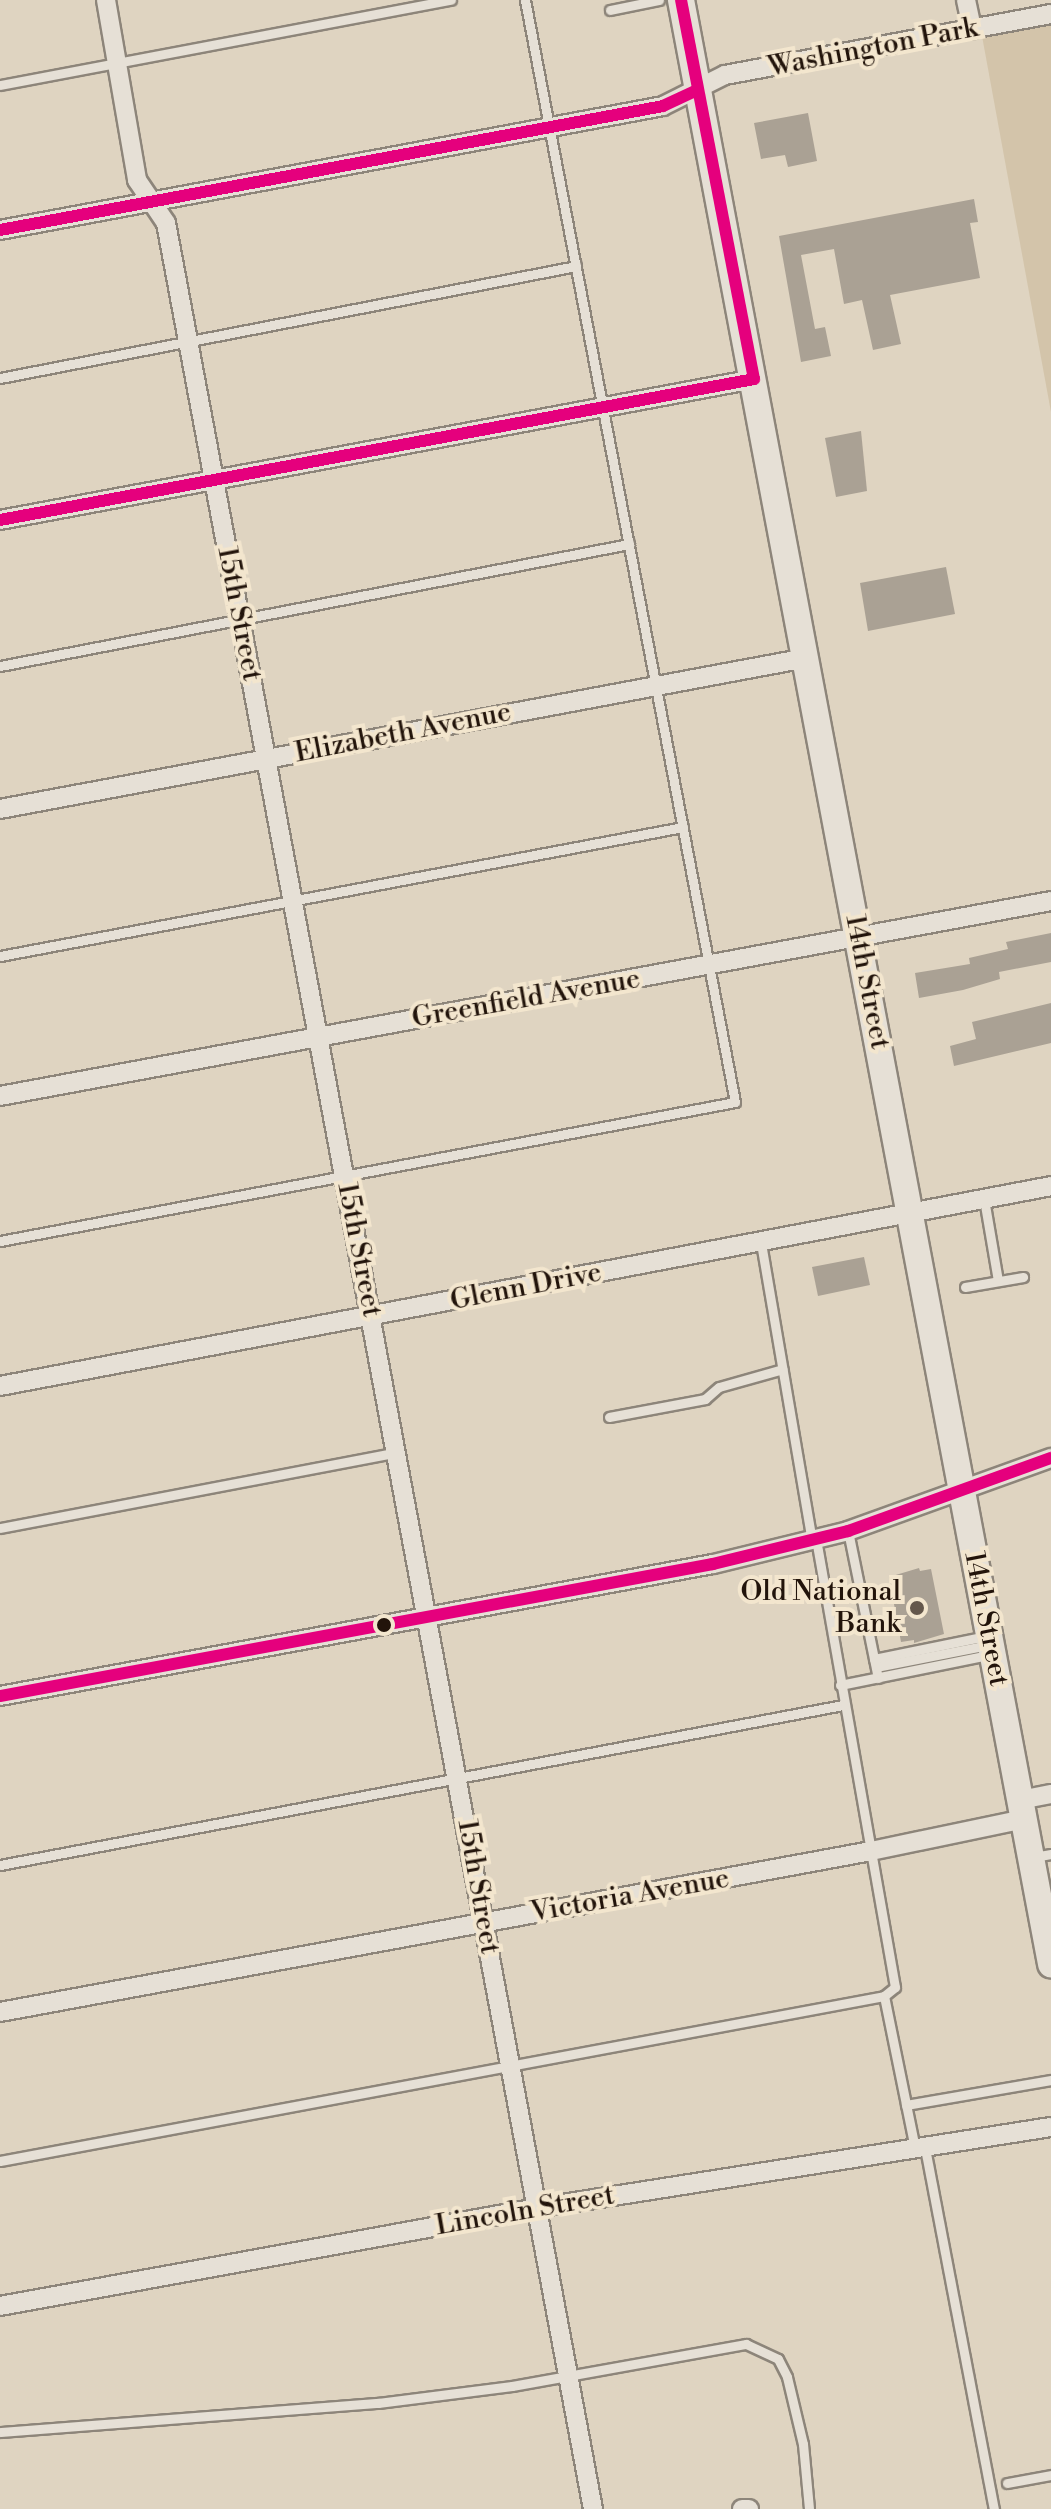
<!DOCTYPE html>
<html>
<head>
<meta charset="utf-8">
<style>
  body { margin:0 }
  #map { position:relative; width:1051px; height:2509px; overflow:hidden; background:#dfd4c1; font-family:"Libre Bodoni",serif }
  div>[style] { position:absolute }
  .green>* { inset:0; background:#d3c4aa }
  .building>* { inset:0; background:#aaa194 }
  .roads { filter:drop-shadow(2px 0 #8d857a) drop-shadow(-2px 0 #8d857a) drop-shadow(0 2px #8d857a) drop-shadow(0 -2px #8d857a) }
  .lane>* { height:9px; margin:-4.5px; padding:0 4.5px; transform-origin:4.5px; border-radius:4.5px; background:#e6e0d6 }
  .street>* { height:18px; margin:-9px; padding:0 9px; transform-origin:9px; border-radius:9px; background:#e6e0d6 }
  .secondary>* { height:26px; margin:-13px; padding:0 13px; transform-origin:13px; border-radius:13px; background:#e6e0d6 }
  .bus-1>* { height:12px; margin:-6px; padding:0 6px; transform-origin:6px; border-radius:6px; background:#e5007d }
  .dots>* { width:22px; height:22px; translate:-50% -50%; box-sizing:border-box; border:4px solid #f3e6ce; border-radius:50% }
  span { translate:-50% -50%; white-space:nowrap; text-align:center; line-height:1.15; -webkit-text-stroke:8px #f3e6ce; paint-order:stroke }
  .street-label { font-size:28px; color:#22140b }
  .poi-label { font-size:28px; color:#22140b }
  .right { translate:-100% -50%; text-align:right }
</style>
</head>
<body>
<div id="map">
  <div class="green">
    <div style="clip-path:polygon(1051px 23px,1051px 412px,982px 36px)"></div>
  </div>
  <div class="building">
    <div style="clip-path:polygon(808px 113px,817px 161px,788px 167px,785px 155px,761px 159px,754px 123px)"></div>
    <div style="clip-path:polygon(974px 199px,978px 222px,970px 223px,980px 278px,890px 295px,901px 344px,873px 350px,862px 300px,844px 304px,834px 249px,801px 255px,815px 329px,825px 327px,831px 356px,801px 362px,779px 236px)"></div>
    <div style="clip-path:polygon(861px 431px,867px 491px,836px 497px,825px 438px)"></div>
    <div style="clip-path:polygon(946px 567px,955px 614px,868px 631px,860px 583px)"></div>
    <div style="clip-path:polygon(1051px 933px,1051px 962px,999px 972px,1000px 979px,963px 990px,919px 998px,915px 973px,970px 964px,969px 958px,1008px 949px,1006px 942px)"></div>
    <div style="clip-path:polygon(1051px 1003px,1051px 1043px,954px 1066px,950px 1046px,976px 1039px,972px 1022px)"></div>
    <div style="clip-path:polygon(864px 1257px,870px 1285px,818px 1296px,812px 1267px)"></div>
    <div style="clip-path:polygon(919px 1568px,920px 1571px,931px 1569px,944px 1634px,914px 1643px,914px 1640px,901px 1642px,889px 1577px)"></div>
  </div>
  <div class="roads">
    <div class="lane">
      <div style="left:610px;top:10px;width:50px;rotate:-11.5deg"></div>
      <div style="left:0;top:85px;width:459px;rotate:-10.7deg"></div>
      <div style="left:0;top:378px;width:587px;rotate:-11deg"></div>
      <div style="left:0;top:666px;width:641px;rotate:-10.98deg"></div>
      <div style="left:0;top:956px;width:695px;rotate:-10.7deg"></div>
      <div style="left:984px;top:1199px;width:83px;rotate:80.3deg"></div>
      <div style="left:0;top:1241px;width:748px;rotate:-10.71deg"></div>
      <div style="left:735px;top:1102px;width:1122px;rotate:-100.79deg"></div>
      <div style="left:761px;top:1243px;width:302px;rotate:80.3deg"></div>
      <div style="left:965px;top:1287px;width:59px;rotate:-9.8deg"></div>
      <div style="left:609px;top:1417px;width:98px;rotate:-10.6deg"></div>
      <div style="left:705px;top:1399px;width:18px;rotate:-41deg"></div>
      <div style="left:719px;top:1387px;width:66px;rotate:-15.7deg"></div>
      <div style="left:0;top:1528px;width:404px;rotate:-10.8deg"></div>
      <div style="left:848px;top:1531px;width:150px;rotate:78.5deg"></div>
      <div style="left:874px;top:1659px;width:114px;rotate:-11.6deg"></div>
      <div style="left:876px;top:1667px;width:114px;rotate:-11.1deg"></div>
      <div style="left:840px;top:1685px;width:152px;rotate:-11.4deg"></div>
      <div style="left:1034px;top:1857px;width:17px;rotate:-10deg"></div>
      <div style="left:0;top:1865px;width:858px;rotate:-10.75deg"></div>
      <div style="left:884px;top:1996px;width:156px;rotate:78.5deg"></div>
      <div style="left:906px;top:2105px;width:147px;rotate:-9.8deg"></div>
      <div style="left:925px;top:2148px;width:368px;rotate:79.2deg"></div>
      <div style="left:0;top:2161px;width:899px;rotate:-10.57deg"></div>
      <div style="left:884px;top:1996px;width:14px;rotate:-39deg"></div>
      <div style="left:895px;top:1987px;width:454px;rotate:-100deg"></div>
      <div style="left:0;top:2432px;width:379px;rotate:-4.4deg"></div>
      <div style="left:378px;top:2403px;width:135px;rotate:-7.2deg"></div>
      <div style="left:512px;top:2386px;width:238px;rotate:-10.2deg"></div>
      <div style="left:746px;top:2344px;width:35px;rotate:25deg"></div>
      <div style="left:778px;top:2359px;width:20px;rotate:63deg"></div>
      <div style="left:787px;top:2377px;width:69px;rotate:76.6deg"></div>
      <div style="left:803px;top:2444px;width:65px;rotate:84.7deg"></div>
      <div style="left:1007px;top:2483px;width:45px;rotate:-10.3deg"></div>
    </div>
    <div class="street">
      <div style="left:106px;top:0;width:183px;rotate:80.2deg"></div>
      <div style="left:137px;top:180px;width:52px;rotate:56deg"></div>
      <div style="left:166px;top:223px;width:2326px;rotate:79.42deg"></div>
      <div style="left:966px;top:0;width:30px;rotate:78deg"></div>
      <div style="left:0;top:230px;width:674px;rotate:-10.59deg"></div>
      <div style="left:663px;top:106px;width:69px;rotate:-26.6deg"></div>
      <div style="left:725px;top:75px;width:332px;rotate:-10.6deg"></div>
      <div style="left:0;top:520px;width:767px;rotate:-10.59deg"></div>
      <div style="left:0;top:809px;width:820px;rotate:-10.61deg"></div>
      <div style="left:0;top:1096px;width:1069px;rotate:-10.51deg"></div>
      <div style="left:0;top:1386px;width:1070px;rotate:-10.77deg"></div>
      <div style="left:0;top:1696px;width:725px;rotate:-10.49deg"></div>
      <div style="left:713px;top:1564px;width:139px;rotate:-13.7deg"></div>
      <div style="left:848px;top:1531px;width:216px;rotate:-19.8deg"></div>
      <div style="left:1020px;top:1800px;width:32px;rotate:-11deg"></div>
      <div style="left:0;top:2012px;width:886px;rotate:-10.47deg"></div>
      <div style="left:871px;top:1851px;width:156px;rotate:-11.8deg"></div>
      <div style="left:0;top:2306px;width:546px;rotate:-10.34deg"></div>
      <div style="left:537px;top:2208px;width:520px;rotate:-8.96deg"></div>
      <div style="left:742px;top:2509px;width:7px"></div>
    </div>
    <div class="secondary">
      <div style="left:681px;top:0;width:1999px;rotate:79.33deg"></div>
    </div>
  </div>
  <div class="bus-1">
    <div style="left:0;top:230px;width:674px;rotate:-10.59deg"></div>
    <div style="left:663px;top:106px;width:38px;rotate:-25deg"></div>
    <div style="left:0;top:520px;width:767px;rotate:-10.59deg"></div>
    <div style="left:754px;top:379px;width:386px;rotate:-100.9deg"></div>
    <div style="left:0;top:1696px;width:725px;rotate:-10.49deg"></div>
    <div style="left:713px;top:1564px;width:139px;rotate:-13.7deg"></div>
    <div style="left:848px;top:1531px;width:216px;rotate:-19.8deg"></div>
  </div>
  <div class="dots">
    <div style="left:917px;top:1608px;background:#64574b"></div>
    <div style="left:384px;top:1625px;background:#22140b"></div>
  </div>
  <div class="street-label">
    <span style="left:873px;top:48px;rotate:-11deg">Washington Park</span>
    <span style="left:239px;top:614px;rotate:79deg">15th Street</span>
    <span style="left:403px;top:733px;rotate:-11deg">Elizabeth Avenue</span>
    <span style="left:867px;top:982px;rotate:79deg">14th Street</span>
    <span style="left:526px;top:999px;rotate:-10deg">Greenfield Avenue</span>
    <span style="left:359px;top:1250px;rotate:79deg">15th Street</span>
    <span style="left:526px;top:1287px;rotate:-11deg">Glenn Drive</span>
    <span style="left:986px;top:1619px;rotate:79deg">14th Street</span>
    <span style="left:478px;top:1887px;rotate:80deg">15th Street</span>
    <span style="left:630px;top:1896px;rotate:-10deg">Victoria Avenue</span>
    <span style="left:525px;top:2211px;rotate:-10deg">Lincoln Street</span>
  </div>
  <div class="poi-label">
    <span class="right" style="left:901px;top:1608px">Old National<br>Bank</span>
  </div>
</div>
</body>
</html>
